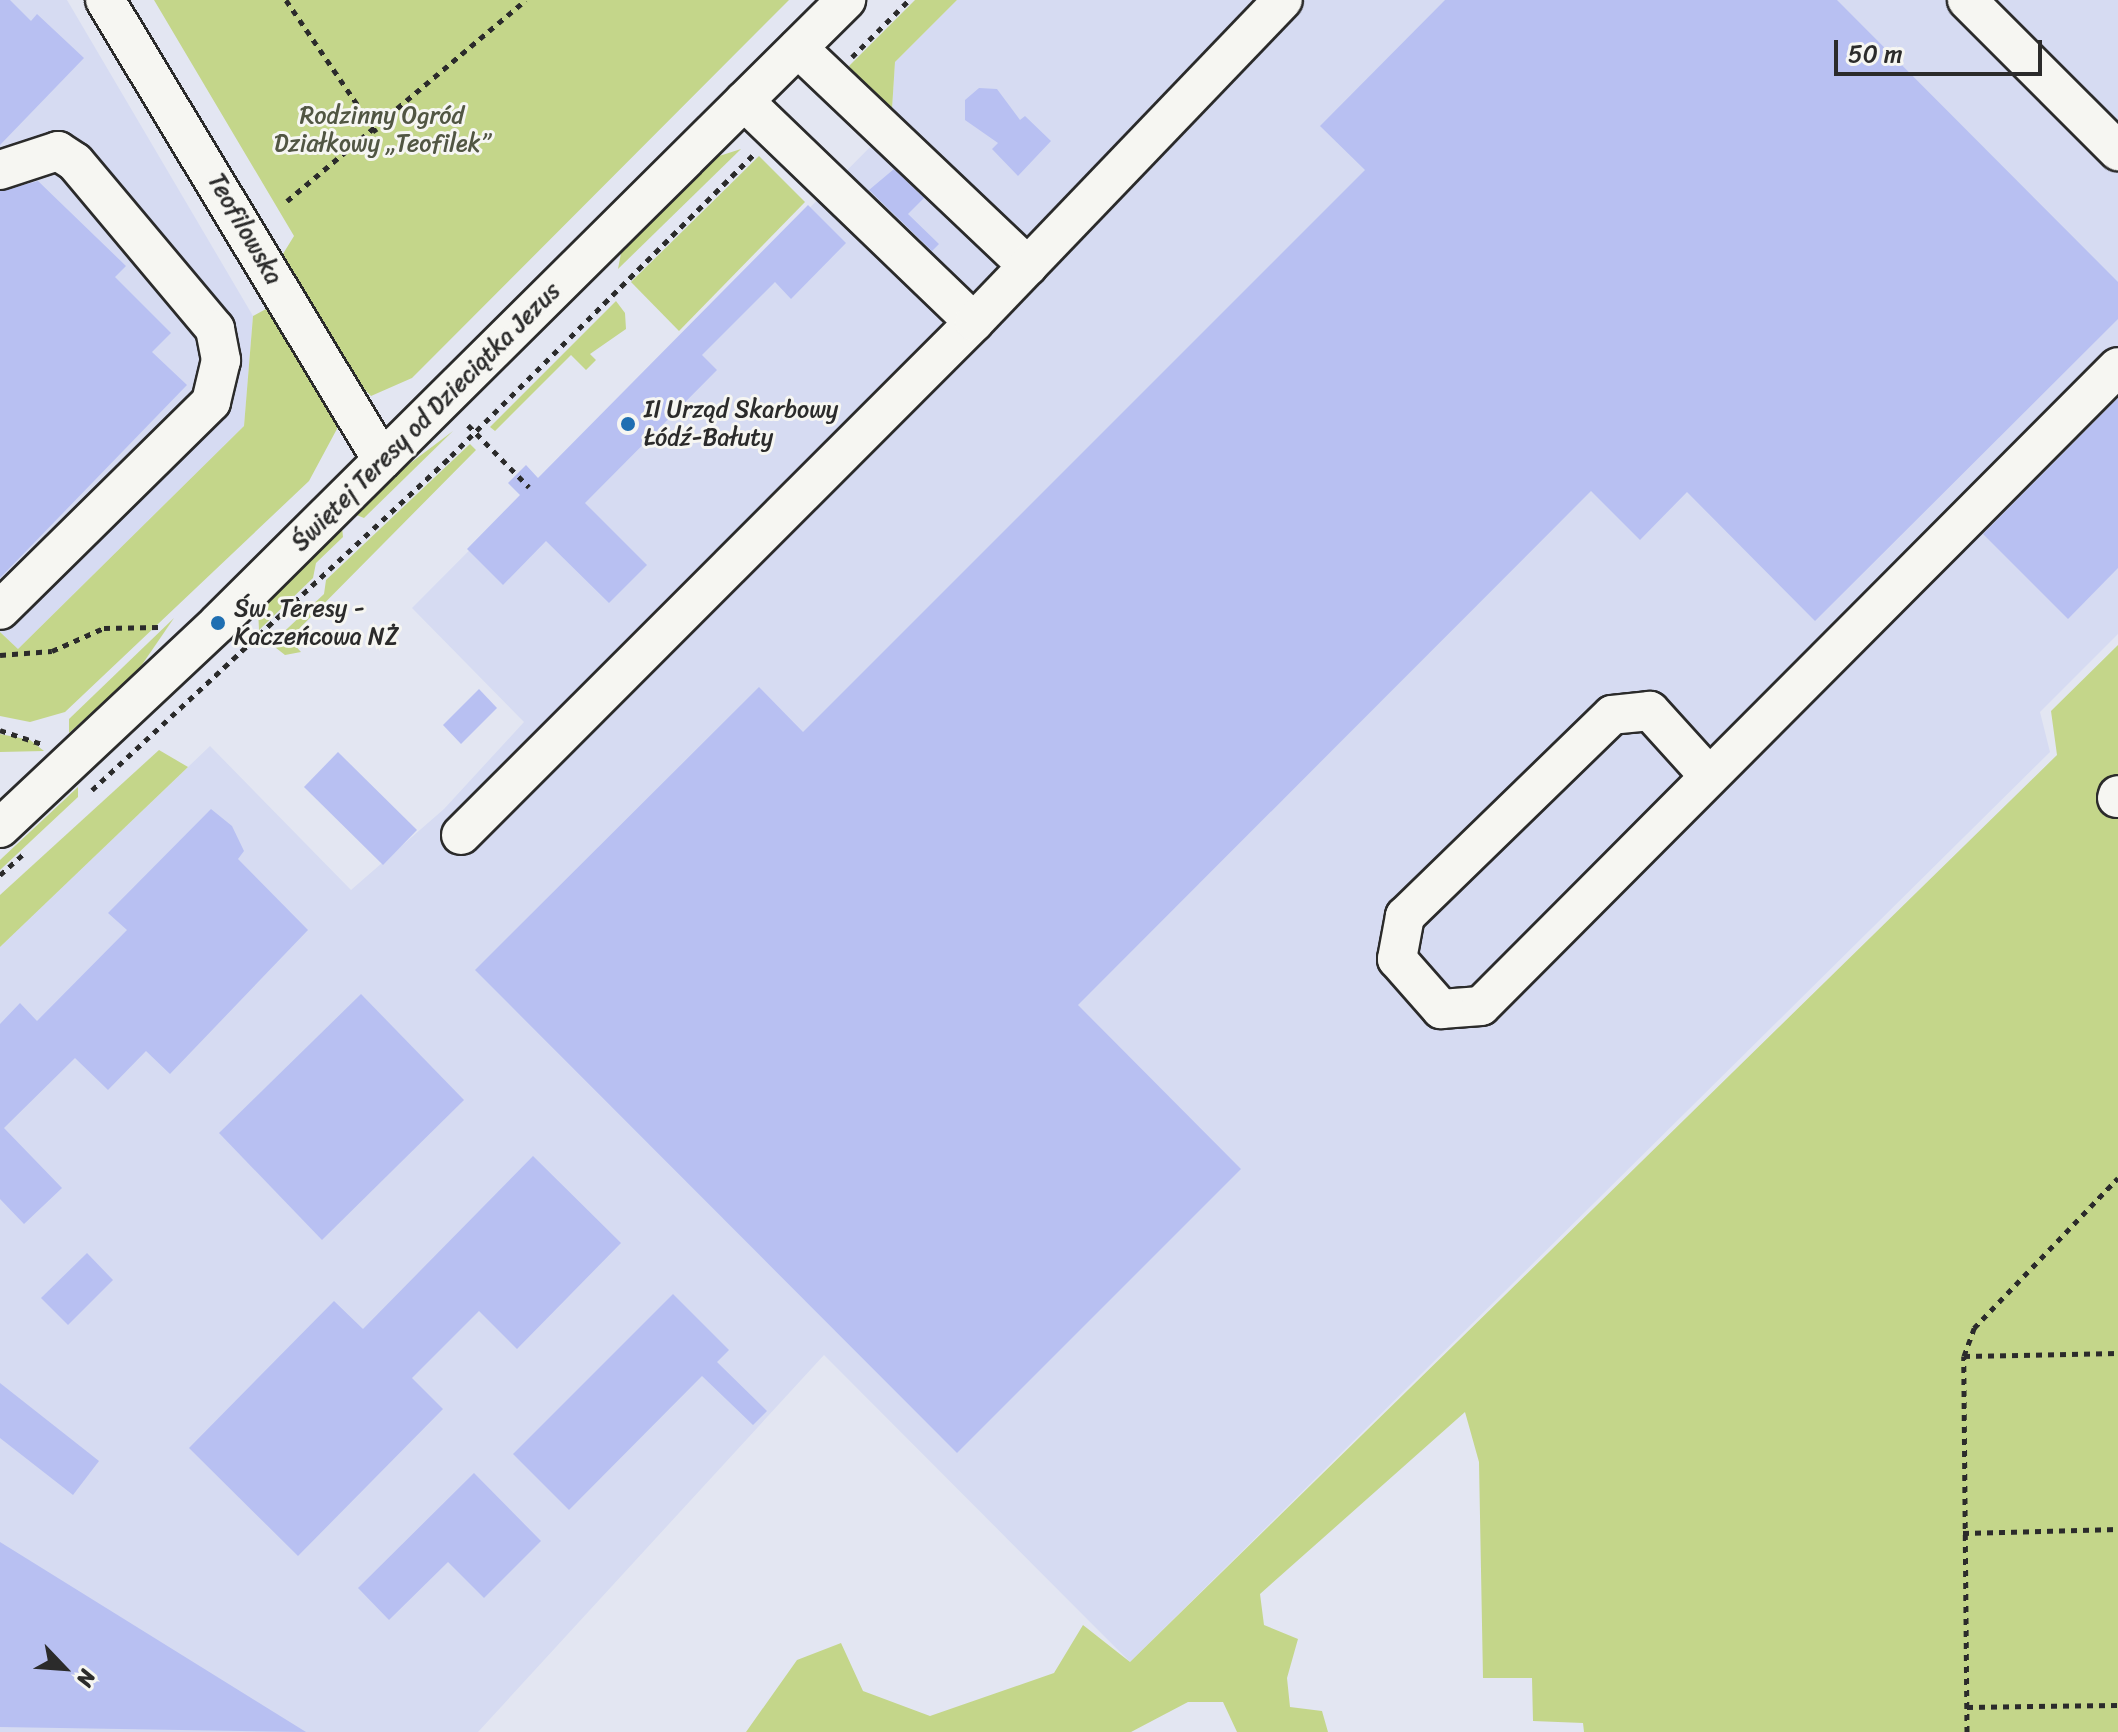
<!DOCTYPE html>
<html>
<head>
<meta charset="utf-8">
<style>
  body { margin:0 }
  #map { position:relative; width:2118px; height:1732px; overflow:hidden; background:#e3e6f2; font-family:Sriracha,sans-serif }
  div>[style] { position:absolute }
  .built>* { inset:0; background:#d6dbf2 }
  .green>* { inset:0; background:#c4d68a }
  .building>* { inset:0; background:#b8c0f2 }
  .path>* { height:5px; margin-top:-2.5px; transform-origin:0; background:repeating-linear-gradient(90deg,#2b2b2b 0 6px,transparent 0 12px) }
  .roads { filter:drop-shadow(2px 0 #2b2b2b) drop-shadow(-2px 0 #2b2b2b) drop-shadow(0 2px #2b2b2b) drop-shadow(0 -2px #2b2b2b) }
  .minor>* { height:38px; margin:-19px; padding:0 19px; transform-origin:19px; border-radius:19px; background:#f6f6f2 }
  .dots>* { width:22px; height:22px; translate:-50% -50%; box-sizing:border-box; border:4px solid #f6f6f2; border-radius:50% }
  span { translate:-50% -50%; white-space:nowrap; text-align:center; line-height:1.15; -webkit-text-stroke:6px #f6f6f2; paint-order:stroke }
  .park-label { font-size:24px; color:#515643 }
  .street-label { font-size:24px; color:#2b2b2b }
  .poi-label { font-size:24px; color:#2b2b2b }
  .left { translate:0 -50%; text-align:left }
  .north { position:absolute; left:24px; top:1628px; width:80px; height:80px; -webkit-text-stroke:6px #f6f6f2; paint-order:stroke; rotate:115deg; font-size:22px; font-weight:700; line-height:32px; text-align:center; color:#2b2b2b }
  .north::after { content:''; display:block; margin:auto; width:28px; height:36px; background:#2b2b2b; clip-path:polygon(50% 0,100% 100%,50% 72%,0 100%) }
  .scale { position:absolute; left:1834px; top:40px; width:208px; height:36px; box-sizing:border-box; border:4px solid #2b2b2b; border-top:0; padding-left:10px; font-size:24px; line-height:28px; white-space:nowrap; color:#2b2b2b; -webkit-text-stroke:6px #f6f6f2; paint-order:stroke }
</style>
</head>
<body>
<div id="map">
  <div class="built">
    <div style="clip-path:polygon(0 0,67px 0,253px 316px,244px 426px,18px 649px,0 632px)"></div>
    <div style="clip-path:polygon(957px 0,2118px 0,2118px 634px,2040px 712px,2050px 752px,1130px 1662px,824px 1355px,478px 1732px,0 1732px,0 947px,210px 746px,351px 890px,444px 809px,524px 722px,412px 608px,891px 126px,895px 62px)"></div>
  </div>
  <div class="green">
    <div style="clip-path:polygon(154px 0,789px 0,412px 378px,371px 396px,337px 362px,278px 262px,294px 236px)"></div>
    <div style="clip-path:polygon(915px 0,957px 0,895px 62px,891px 125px,849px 66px)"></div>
    <div style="clip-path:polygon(741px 149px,618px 269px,622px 248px,713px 158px)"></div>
    <div style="clip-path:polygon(759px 156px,805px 202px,679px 331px,631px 282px)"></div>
    <div style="clip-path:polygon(616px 301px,625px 313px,626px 329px,590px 354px,596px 360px,586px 370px,571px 355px,495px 431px,490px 427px)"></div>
    <div style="clip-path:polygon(277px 303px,338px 427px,309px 481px,65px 712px,30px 722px,0 716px,0 632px,18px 649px,244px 426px,253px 316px)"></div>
    <div style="clip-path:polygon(453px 431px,364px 518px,354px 514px,388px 480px)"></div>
    <div style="clip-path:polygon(470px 444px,476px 450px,289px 639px,301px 652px,285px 655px,271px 644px,324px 594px,326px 580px)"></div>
    <div style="clip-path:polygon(342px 527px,343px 537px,316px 563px,313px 578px,259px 630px,258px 609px)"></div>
    <div style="clip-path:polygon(174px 618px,137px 672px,69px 733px,69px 719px)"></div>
    <div style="clip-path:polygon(2118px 645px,2118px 1732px,1584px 1732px,1583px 1723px,1533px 1721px,1532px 1678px,1483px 1678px,1479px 1462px,1465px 1412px,1260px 1594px,1264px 1625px,1298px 1639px,1287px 1678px,1290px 1707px,1322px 1711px,1328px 1732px,1237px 1732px,1223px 1702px,1188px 1702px,1131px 1732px,746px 1732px,797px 1660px,841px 1643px,863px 1691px,930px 1716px,1054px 1673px,1083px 1625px,1130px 1662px,2057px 755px,2051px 711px)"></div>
    <div style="clip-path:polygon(0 734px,30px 740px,44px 751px,0 752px)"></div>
    <div style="clip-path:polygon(159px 750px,188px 767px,0 947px,0 895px)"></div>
    <div style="clip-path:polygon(78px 787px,78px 797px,0 870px,0 860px)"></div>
  </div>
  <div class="building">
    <div style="clip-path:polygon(0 0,10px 0,31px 21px,37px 14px,84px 58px,0 145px)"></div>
    <div style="clip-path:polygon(1445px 0,1837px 0,2118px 282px,2118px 319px,1815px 621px,1687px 492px,1640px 540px,1591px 491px,1078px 1005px,1241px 1169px,957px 1453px,475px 970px,759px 687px,803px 732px,1365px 170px,1320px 126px)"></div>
    <div style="clip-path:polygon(979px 88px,997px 89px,1020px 120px,1025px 116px,1051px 141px,1018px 176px,992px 149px,998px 143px,965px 120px,965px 100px)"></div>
    <div style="clip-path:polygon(894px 169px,924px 198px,908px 214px,939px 244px,932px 251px,869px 190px)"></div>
    <div style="clip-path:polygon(38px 181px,126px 266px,115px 277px,171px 333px,152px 352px,187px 385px,0 578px,0 191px)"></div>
    <div style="clip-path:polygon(808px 205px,846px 243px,791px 299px,775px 282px,702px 355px,717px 370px,585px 503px,647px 565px,609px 603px,546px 541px,503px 585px,467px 549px,520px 495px,508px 483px,526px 465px,538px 478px)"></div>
    <div style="clip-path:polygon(2118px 398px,2118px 568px,2068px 619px,1983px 534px)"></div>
    <div style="clip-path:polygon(479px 689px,497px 708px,461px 744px,443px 725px)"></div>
    <div style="clip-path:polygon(338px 752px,417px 830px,383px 865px,304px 787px)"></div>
    <div style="clip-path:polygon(211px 809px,232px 826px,244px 851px,238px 859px,308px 930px,170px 1074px,146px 1051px,108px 1090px,75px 1058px,4px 1128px,62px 1188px,24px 1224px,0 1199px,0 1024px,20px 1003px,37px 1021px,127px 930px,108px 913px)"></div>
    <div style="clip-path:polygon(361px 994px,464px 1100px,322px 1240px,219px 1133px)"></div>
    <div style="clip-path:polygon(533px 1156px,621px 1243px,517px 1349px,479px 1311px,412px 1378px,443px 1409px,298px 1556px,189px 1448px,334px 1301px,363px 1329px)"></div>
    <div style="clip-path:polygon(87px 1253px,113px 1280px,68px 1325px,41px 1298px)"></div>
    <div style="clip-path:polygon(673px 1294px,729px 1350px,717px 1362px,767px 1411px,753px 1425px,702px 1376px,569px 1510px,513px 1454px)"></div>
    <div style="clip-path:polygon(0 1383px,99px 1461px,73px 1495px,0 1438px)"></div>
    <div style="clip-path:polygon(474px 1473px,541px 1541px,484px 1598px,448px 1562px,389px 1620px,358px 1588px)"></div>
    <div style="clip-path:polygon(0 1542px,306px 1732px,0 1727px)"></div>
  </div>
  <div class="path">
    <div style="left:286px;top:0;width:160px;rotate:55.7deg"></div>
    <div style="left:852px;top:57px;width:81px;rotate:-45deg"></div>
    <div style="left:287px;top:201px;width:312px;rotate:-40.1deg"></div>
    <div style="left:468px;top:425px;width:87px;rotate:45.5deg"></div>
    <div style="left:0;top:655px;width:52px;rotate:-4.4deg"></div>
    <div style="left:52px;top:651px;width:57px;rotate:-23.9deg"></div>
    <div style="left:104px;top:628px;width:54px;rotate:-1.1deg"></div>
    <div style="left:0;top:730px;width:47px;rotate:18.4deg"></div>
    <div style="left:92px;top:790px;width:490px;rotate:-42.9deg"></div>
    <div style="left:451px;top:456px;width:428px;rotate:-44.9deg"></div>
    <div style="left:0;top:875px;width:31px;rotate:-42deg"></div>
    <div style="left:1964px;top:1356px;width:154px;rotate:-1.1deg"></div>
    <div style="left:1963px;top:1533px;width:155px;rotate:-1.5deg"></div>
    <div style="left:1967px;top:1707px;width:151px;rotate:-0.8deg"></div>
    <div style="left:1967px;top:1732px;width:376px;rotate:-90.5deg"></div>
    <div style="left:1964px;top:1356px;width:30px;rotate:-70deg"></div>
    <div style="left:1974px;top:1328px;width:208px;rotate:-46.2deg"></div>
  </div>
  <div class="roads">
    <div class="minor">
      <div style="left:105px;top:0;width:537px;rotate:58.94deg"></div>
      <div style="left:1967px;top:0;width:214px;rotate:45deg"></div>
      <div style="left:798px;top:48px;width:317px;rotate:43.5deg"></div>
      <div style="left:744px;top:101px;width:319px;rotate:43.9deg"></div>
      <div style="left:0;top:170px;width:61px;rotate:-18.1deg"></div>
      <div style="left:58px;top:151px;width:20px;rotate:33deg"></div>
      <div style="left:75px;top:162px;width:218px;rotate:50deg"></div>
      <div style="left:215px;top:329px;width:32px;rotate:79deg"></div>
      <div style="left:221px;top:360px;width:43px;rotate:103.4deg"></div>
      <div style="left:211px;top:402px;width:296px;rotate:135.4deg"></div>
      <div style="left:1709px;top:776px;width:88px;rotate:-132.2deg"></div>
      <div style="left:1650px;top:711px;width:38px;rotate:174deg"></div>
      <div style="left:1612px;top:715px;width:289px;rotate:135.8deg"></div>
      <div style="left:1405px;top:916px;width:44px;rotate:100.5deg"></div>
      <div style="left:1397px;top:959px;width:67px;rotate:48.7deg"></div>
      <div style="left:1441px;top:1009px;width:40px;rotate:-4.3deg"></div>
      <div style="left:1481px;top:1006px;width:902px;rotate:-45.09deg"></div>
      <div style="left:2117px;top:798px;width:3px;rotate:-72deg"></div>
      <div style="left:0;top:828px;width:299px;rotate:-43.2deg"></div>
      <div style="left:218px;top:623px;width:885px;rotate:-44.77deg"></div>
      <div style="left:461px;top:835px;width:725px;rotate:-45deg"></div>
      <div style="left:974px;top:322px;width:446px;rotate:-46.2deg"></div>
    </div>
  </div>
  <div class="dots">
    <div style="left:628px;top:424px;background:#1f6fb2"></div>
    <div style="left:218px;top:623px;background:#1f6fb2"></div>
  </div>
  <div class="park-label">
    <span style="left:382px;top:130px">Rodzinny Ogród<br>Działkowy „Teofilek”</span>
  </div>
  <div class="street-label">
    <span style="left:245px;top:229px;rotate:60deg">Teofilowska</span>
    <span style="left:426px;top:417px;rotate:-45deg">Świętej Teresy od Dzieciątka Jezus</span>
  </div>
  <div class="poi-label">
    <span class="left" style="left:644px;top:424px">II Urząd Skarbowy<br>Łódź-Bałuty</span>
    <span class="left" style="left:234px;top:623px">Św. Teresy -<br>Kaczeńcowa NŻ</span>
  </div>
  <div class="north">N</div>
  <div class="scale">50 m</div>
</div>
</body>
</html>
